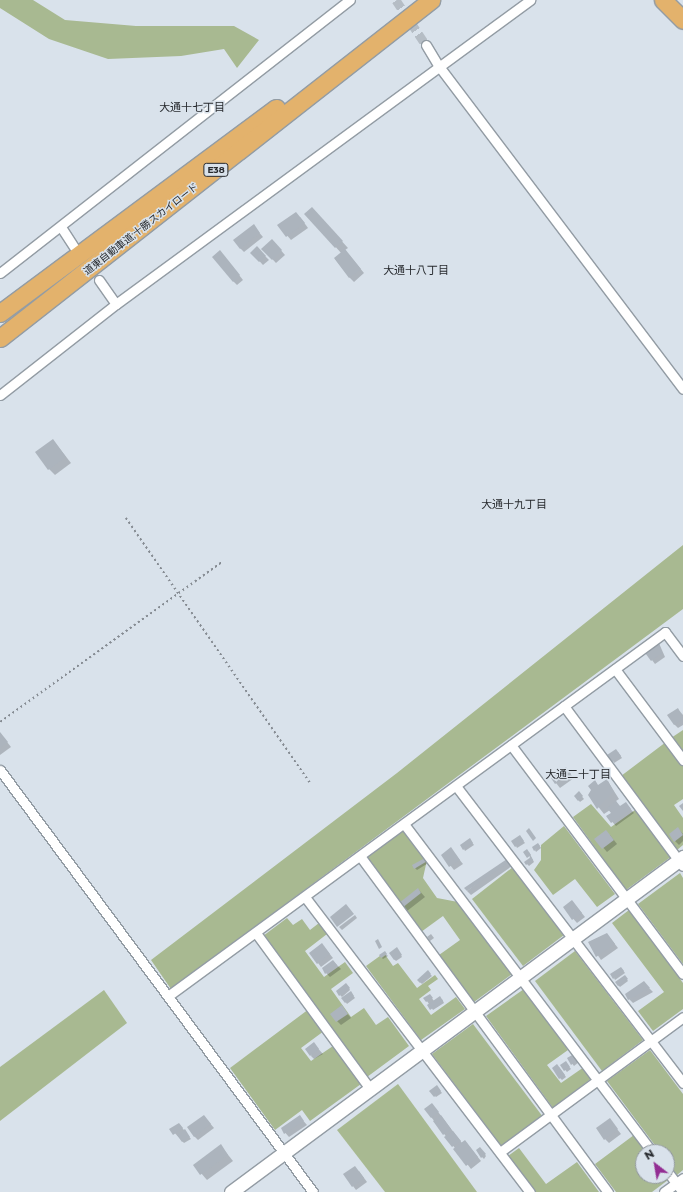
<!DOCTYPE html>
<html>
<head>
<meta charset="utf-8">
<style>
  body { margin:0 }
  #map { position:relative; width:683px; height:1192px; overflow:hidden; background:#d9e2eb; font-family:Montserrat,"Noto Sans JP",sans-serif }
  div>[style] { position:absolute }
  .green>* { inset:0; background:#a8b991 }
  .shadow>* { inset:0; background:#0003 }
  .building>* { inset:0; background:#acb4bd }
  .street-tunnel>* { height:9px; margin-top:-4.5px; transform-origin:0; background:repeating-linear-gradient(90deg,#b5bdc5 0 9px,transparent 0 13.5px) }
  .path>* { height:1.5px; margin-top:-0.75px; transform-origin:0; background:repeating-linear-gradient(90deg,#868c93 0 2px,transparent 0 5px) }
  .roads { filter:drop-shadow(1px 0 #939ca4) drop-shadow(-1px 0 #939ca4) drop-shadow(0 1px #939ca4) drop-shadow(0 -1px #939ca4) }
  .street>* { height:9px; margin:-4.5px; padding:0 4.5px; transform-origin:4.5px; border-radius:4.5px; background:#fff }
  .secondary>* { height:13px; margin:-6.5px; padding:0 6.5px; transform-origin:6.5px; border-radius:6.5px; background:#fff }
  .highway>* { height:17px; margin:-8.5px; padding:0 8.5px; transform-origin:8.5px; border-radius:8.5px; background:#e3b26c }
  span { translate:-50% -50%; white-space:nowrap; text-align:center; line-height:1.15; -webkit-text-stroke:3px #d9e2eb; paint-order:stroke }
  .shield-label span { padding:1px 3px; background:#d9e2eb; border:1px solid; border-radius:3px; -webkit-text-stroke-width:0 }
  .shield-label { font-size:9px; color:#272a2e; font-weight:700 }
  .street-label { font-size:10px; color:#272a2e }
  .neighbourhood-label { font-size:11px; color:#272a2e }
  .north { position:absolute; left:635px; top:1144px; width:40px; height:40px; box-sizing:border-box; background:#d9e2eb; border:1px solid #92989f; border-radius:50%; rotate:329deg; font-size:11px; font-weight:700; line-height:16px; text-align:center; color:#272a2e }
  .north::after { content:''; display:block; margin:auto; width:14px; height:18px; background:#932e93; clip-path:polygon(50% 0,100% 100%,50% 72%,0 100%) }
</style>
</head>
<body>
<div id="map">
  <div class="green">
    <div style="clip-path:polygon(0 0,33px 0,65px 20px,136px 26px,234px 26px,259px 40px,237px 68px,224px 49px,181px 56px,108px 59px,49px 39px,0 8px)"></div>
    <div style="clip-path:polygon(683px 545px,683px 609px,171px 989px,151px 960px,397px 773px)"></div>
    <div style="clip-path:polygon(683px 730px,683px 753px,671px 738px)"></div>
    <div style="clip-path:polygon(666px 742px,683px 766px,683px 799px,674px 805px,683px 818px,683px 845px,677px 850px,621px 776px)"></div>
    <div style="clip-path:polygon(591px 804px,611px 827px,635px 810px,672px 856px,626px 890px,573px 817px)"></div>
    <div style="clip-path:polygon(564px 826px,615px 894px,597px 907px,575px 879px,553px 895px,534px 870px,541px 860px,541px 845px)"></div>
    <div style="clip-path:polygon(405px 829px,427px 860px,423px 878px,437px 898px,458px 902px,512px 974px,474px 1002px,439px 955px,460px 940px,443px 916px,421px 932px,366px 857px)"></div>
    <div style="clip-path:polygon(513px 867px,564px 935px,523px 966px,472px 899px)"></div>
    <div style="clip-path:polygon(680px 873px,683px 878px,683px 964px,638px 904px)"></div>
    <div style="clip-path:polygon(629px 910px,683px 983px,683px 1009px,653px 1031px,638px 1011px,664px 992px,612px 923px)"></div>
    <div style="clip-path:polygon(287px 918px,293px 925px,302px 919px,310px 930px,319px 923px,327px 934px,305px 951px,324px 977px,345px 962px,353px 973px,331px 989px,351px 1017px,364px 1008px,376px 1025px,388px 1017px,409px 1046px,367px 1077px,263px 936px)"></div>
    <div style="clip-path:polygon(575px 951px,643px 1040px,602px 1071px,535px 981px)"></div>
    <div style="clip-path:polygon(384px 953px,393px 966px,398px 963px,417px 988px,435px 975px,438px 979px,428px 986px,431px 990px,419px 999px,431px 1015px,456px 997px,465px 1009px,421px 1040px,366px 966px)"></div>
    <div style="clip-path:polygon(524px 989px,568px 1050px,547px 1065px,561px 1083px,584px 1067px,592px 1078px,553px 1108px,486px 1016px)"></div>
    <div style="clip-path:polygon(104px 990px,127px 1023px,0 1121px,0 1067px)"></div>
    <div style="clip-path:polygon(309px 1009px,324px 1031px,301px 1048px,311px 1061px,333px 1046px,361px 1084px,310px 1121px,302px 1110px,275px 1130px,230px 1068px)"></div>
    <div style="clip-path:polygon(473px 1024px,543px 1117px,502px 1147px,432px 1054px)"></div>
    <div style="clip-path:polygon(650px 1050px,683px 1094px,683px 1170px,677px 1175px,667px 1161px,667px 1152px,660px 1152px,607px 1081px)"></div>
    <div style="clip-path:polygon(398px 1084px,477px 1192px,385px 1192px,337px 1130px)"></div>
    <div style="clip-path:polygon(634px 1135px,647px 1152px,643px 1152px,643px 1176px,665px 1176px,668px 1180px,652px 1192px,616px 1192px,595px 1164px)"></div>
    <div style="clip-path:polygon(519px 1148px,546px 1184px,577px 1162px,599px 1192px,535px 1192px,508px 1156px)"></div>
  </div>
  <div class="shadow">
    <div style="clip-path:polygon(306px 214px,318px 215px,348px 248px,345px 250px,364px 273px,354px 282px,350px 278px,335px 259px,342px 254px)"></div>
    <div style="clip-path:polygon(300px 217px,308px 228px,291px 240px,279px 226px)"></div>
    <div style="clip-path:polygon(257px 230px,263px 237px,244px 252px,240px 248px)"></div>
    <div style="clip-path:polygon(272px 240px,285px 255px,276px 263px,263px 249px)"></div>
    <div style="clip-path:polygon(257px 248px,269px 260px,263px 265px,252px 253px)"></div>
    <div style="clip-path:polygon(224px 256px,243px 280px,237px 285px,233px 281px)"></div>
    <div style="clip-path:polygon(53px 440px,71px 463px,55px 475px,49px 469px)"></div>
    <div style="clip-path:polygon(658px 641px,665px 657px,655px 664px,652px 660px)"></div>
    <div style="clip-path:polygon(678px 709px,683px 715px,683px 725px,678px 728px,674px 724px)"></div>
    <div style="clip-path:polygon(0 733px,11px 747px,0 755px)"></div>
    <div style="clip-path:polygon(618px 752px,622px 758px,614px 763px,613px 761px)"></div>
    <div style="clip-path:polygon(566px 769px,574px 778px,560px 788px,552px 778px)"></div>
    <div style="clip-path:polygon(607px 780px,619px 799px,616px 801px,618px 805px,624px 809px,629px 807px,634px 813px,616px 826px,607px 816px,612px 813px,610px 810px,604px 814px,589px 795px)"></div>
    <div style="clip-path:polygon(579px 793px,584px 799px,580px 802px,575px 796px)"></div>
    <div style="clip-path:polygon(683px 803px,683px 811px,679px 806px)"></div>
    <div style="clip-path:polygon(678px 829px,683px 834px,683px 841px,679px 845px,675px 841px)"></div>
    <div style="clip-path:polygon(610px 835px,617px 844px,607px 852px,596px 839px)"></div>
    <div style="clip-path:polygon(521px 838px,525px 843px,517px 848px,516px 846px)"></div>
    <div style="clip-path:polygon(471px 841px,474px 845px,465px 851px,464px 849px)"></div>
    <div style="clip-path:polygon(539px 845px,541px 848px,536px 852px,535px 850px)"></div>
    <div style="clip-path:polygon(451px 849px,463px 864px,454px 870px,442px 855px)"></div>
    <div style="clip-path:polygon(529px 852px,534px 862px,529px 866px,525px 862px,530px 859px)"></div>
    <div style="clip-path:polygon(426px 858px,430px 862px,417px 870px,415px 868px)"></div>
    <div style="clip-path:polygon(507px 860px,512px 866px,471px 895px,467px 891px)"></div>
    <div style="clip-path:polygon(418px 889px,425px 897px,407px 911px,403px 907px)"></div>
    <div style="clip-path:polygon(572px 901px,585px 917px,577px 923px,564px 908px)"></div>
    <div style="clip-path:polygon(355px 915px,357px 918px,342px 930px,339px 927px)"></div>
    <div style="clip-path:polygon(431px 934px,434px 938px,430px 941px,427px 937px)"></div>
    <div style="clip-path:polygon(607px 934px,618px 948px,601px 960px,589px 942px)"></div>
    <div style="clip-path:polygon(325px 948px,333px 958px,321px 967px,318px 963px)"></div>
    <div style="clip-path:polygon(398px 950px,402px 957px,396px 961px,394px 959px)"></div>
    <div style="clip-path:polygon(386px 954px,388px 956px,383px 959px,382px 958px)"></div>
    <div style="clip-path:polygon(333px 961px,341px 969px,330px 977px,326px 973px)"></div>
    <div style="clip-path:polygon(622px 969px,625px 973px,615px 980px,614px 978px)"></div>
    <div style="clip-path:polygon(428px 972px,432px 976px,422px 984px,418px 980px)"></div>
    <div style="clip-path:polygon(626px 978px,628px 981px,620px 987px,618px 985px)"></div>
    <div style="clip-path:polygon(348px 986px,350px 990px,342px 997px,340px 995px)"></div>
    <div style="clip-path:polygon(647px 986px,653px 992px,633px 1003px,629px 999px)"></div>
    <div style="clip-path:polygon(352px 994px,355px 998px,347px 1004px,343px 998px)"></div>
    <div style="clip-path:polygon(431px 997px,434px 1001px,442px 999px,444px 1003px,433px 1010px,425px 998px)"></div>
    <div style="clip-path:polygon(345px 1011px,351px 1018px,341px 1025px,337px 1021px)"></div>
    <div style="clip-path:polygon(314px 1044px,323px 1054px,314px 1059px,311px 1056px)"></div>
    <div style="clip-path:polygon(574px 1055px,579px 1062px,574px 1066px,568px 1058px)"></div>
    <div style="clip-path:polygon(567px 1064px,571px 1069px,567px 1072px,561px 1065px)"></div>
    <div style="clip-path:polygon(559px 1067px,566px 1077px,562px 1080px,560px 1078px)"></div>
    <div style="clip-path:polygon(438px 1088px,442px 1093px,436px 1097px,435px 1096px)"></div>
    <div style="clip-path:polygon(432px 1104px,462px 1143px,465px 1141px,481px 1161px,471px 1169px,425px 1109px)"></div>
    <div style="clip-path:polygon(204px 1116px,214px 1128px,198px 1140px,194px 1136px)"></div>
    <div style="clip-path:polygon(300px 1117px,307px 1125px,289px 1137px,282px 1129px)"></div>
    <div style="clip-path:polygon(610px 1120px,621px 1134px,609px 1143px,605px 1139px)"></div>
    <div style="clip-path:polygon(180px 1125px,191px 1139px,184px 1143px,171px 1129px)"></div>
    <div style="clip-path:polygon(221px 1146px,233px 1161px,207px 1180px,194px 1165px)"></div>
    <div style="clip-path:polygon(481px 1150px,486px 1156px,484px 1159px,482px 1157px)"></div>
    <div style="clip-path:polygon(359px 1171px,367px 1182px,356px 1190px,353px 1186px)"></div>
  </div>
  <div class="building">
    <div style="clip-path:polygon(312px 207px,343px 241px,335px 248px,304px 214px)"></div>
    <div style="clip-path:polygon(296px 212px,305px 223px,286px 237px,277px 225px)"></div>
    <div style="clip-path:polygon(254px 224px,260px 233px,240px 249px,233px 240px)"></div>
    <div style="clip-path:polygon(272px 239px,282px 250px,272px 260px,261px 249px)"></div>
    <div style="clip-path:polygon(257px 246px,266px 256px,259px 262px,250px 253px)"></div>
    <div style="clip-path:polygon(345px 249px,361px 269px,349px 278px,334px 258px)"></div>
    <div style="clip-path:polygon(220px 250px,240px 275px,233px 282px,212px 257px)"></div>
    <div style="clip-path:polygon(53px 439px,66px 457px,48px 470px,35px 452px)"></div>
    <div style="clip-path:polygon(658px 640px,662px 653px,651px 661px,643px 650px)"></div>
    <div style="clip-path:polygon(678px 708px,683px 719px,674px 725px,667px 715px)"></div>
    <div style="clip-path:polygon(0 732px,8px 742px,0 748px)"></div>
    <div style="clip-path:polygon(616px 749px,621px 756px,612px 762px,607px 755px)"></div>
    <div style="clip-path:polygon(566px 767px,571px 774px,555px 784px,551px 778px)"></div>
    <div style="clip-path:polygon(607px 779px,614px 792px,597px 809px,588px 795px,591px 790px,588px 786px,595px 780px,598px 785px)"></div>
    <div style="clip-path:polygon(579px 791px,583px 796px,578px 801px,574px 796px)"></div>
    <div style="clip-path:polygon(616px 801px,620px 806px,626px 802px,631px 809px,611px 823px,606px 816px,611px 813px,607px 808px)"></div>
    <div style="clip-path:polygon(678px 827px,683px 835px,674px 842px,669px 834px)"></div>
    <div style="clip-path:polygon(529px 828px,536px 838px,533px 841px,526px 831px)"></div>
    <div style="clip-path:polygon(606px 830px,614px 840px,602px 849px,594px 839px)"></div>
    <div style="clip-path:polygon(520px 835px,524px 841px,515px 847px,511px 841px)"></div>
    <div style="clip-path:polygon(470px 838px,473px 843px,463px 850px,460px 845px)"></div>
    <div style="clip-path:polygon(538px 843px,540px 846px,534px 851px,532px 847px)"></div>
    <div style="clip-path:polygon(451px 847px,460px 860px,449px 867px,441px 855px)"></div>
    <div style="clip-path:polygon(527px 849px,531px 855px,527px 858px,523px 852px)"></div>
    <div style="clip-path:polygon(427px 857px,429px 860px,414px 869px,412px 865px)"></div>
    <div style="clip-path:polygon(531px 857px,533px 860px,526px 865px,524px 862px)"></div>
    <div style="clip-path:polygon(507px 859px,509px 862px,467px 891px,464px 888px)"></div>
    <div style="clip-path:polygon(418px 888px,421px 893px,402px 908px,399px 903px)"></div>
    <div style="clip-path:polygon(572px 900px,582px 913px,572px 920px,563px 907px)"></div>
    <div style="clip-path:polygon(346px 904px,354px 914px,337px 927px,330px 917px)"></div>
    <div style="clip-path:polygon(607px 933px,615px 944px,596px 957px,588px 942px)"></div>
    <div style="clip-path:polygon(378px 939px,382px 947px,379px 949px,375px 941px)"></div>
    <div style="clip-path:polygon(322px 943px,330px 954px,317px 964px,309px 953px)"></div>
    <div style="clip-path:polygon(397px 947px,402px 955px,394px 960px,389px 953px)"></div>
    <div style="clip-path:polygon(385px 951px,387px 954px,381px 958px,379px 955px)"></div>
    <div style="clip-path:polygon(333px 960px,337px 965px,325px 974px,322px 968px)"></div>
    <div style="clip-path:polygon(621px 967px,624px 971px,613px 979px,610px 974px)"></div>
    <div style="clip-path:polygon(428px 970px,431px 974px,420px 983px,417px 980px)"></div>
    <div style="clip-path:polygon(625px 975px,628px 979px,618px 986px,615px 982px)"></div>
    <div style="clip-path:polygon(644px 981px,650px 988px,628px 1000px,625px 994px)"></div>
    <div style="clip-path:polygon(346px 983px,350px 988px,339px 996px,336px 991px)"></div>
    <div style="clip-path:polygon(351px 991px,354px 996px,345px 1003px,341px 998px)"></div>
    <div style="clip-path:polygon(430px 994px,433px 998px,426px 1002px,423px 998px)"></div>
    <div style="clip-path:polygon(440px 996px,443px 1001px,430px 1010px,427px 1005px)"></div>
    <div style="clip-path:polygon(342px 1005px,348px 1014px,336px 1022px,330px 1014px)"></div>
    <div style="clip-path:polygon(314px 1042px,319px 1049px,310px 1056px,305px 1049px)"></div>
    <div style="clip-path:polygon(574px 1054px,578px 1060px,571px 1065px,567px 1058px)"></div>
    <div style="clip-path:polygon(566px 1061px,570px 1067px,564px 1071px,560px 1065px)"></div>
    <div style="clip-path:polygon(557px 1064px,565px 1075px,559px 1079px,552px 1068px)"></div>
    <div style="clip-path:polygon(437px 1085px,441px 1091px,434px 1097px,429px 1091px)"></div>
    <div style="clip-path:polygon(432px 1103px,439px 1112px,431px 1118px,424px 1109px)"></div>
    <div style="clip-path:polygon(204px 1115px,211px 1124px,194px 1137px,187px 1127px)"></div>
    <div style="clip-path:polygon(300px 1115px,304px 1121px,284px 1134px,281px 1128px)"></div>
    <div style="clip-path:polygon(441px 1115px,451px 1129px,443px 1135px,433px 1121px)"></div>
    <div style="clip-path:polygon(610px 1118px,618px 1129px,604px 1140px,596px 1128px)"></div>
    <div style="clip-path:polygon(179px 1123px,183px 1128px,173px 1135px,169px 1129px)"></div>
    <div style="clip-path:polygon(185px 1129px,190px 1137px,182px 1142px,177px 1135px)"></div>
    <div style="clip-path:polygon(453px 1131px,461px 1141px,452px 1147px,444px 1137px)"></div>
    <div style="clip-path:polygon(465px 1140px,478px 1157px,466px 1166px,453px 1149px)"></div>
    <div style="clip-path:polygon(221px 1144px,228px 1155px,200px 1175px,193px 1165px)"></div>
    <div style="clip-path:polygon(480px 1147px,486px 1154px,481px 1158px,476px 1150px)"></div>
    <div style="clip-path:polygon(355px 1166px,364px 1178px,352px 1187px,343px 1174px)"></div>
  </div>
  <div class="street-tunnel">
    <div style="left:396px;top:0;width:54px;rotate:56.3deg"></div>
  </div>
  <div class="path">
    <div style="left:126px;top:518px;width:324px;rotate:55.2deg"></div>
    <div style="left:0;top:722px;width:274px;rotate:-35.8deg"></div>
  </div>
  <div class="roads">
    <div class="street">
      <div style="left:426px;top:45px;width:23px;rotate:59deg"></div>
      <div style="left:438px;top:65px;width:406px;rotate:52.9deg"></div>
      <div style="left:61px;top:227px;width:24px;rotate:57deg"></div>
      <div style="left:0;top:273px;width:444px;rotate:-38deg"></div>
      <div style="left:99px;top:280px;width:29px;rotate:55deg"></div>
      <div style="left:0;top:395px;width:147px;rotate:-38.1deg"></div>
      <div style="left:116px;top:304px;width:514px;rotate:-36.29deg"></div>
      <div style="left:615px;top:669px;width:114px;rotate:53.2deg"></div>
      <div style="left:564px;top:706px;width:199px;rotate:53.4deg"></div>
      <div style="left:511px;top:745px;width:286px;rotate:53.1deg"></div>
      <div style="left:0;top:770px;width:525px;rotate:53.44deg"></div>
      <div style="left:456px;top:786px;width:374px;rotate:52.6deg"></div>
      <div style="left:404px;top:824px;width:411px;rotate:52.9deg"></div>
      <div style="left:360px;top:856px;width:418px;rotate:53.6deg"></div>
      <div style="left:305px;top:897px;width:371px;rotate:52.7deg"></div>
      <div style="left:256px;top:933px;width:193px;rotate:53.8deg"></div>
      <div style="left:168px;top:996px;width:616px;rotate:-36.22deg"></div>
      <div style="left:665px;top:632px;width:30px;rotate:53deg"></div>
      <div style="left:500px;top:1152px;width:227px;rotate:-36.4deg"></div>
      <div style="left:667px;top:1171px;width:26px;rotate:53deg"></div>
      <div style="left:664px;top:1192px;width:24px;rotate:-36deg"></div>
    </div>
    <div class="secondary">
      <div style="left:231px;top:1192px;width:563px;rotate:-36.54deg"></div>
    </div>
    <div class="highway">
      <div style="left:663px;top:0;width:28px;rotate:45deg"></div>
      <div style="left:0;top:313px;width:344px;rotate:-36.6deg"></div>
      <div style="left:0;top:338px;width:548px;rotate:-38.1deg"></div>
    </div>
  </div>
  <div class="shield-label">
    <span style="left:216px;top:170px">E38</span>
  </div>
  <div class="street-label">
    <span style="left:141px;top:229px;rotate:-38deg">道東自動車道;十勝スカイロード</span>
  </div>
  <div class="neighbourhood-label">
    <span style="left:192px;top:107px">大通十七丁目</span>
    <span style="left:416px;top:270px">大通十八丁目</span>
    <span style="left:514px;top:504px">大通十九丁目</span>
    <span style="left:578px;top:774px">大通二十丁目</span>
  </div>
  <div class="north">N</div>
</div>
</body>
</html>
